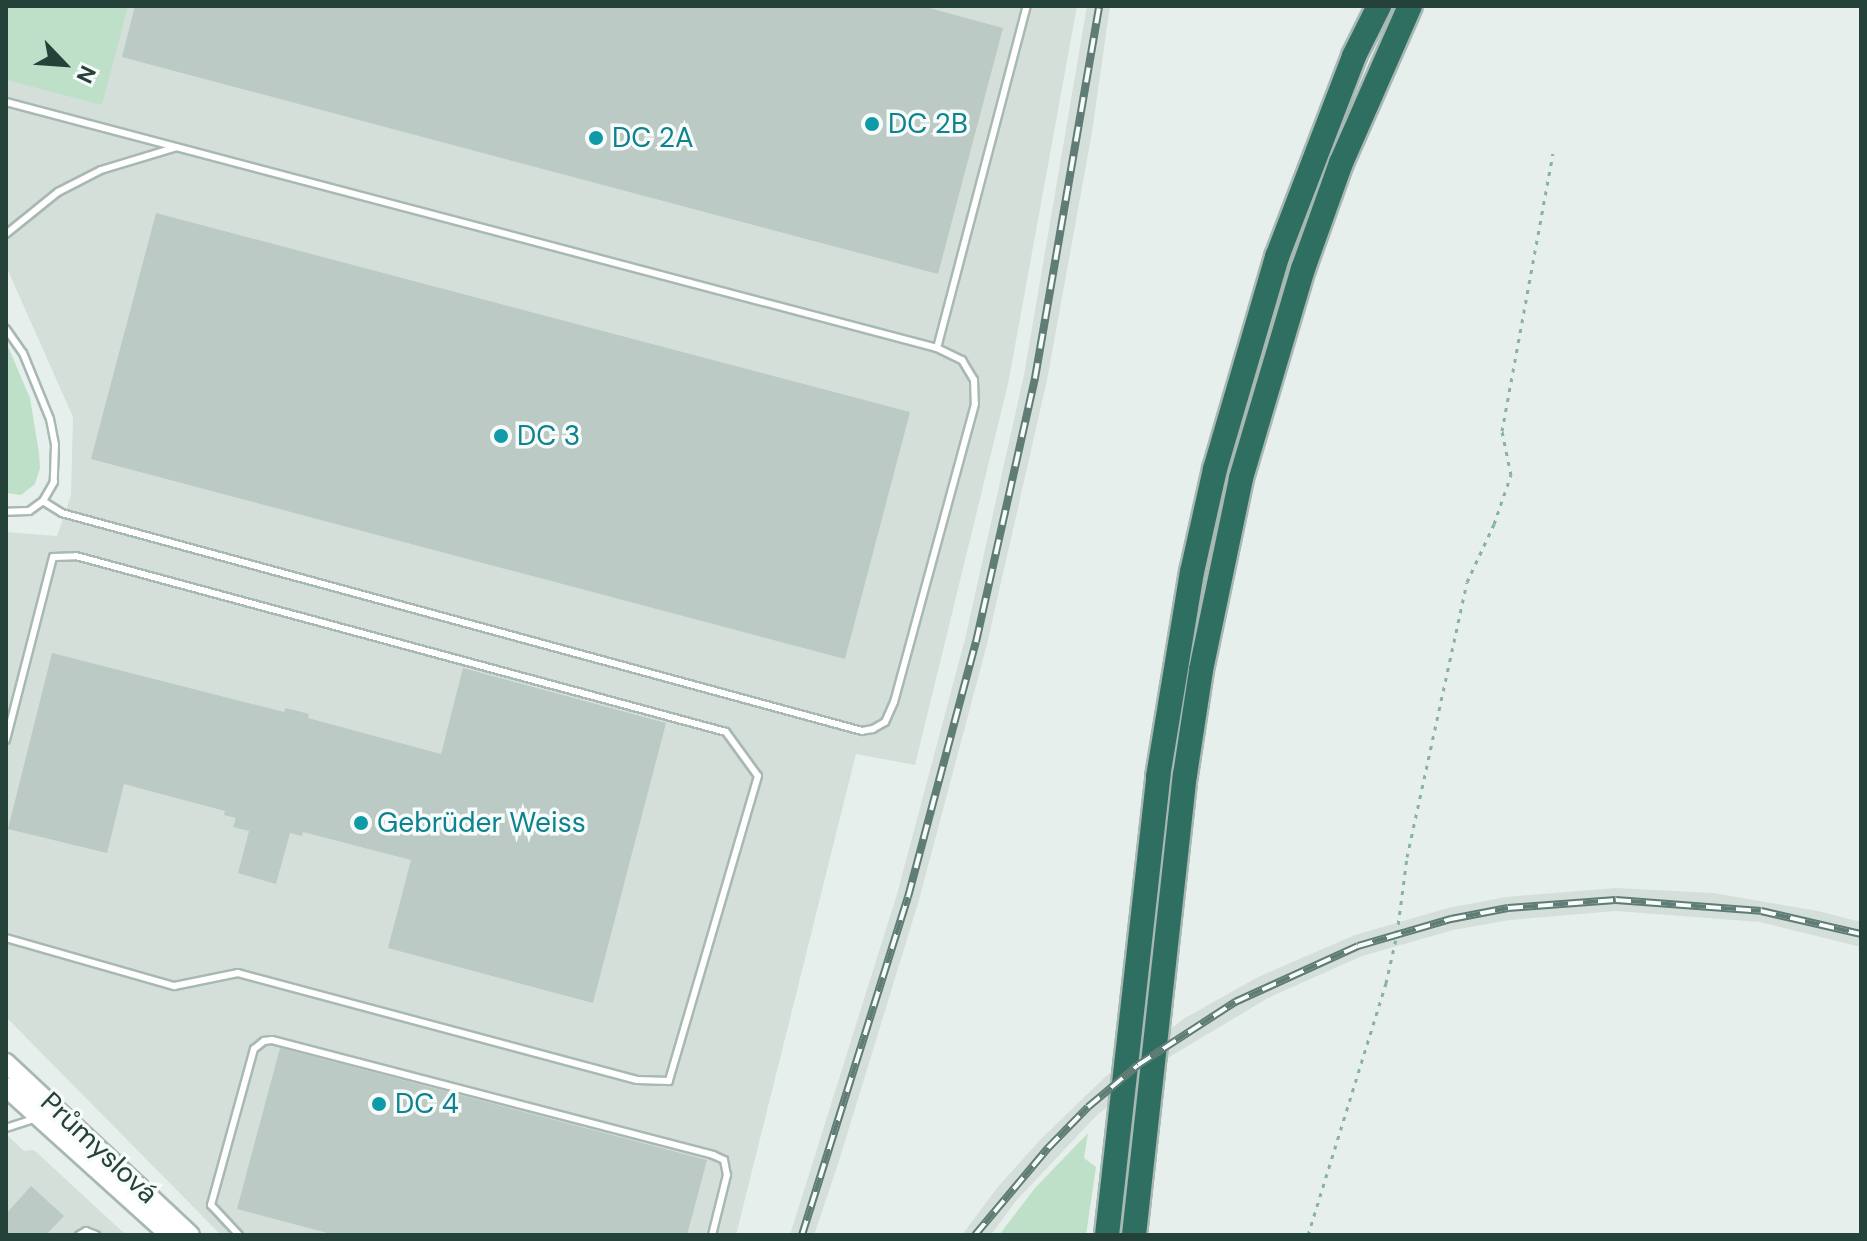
<!DOCTYPE html>
<html>
<head>
<meta charset="utf-8">
<style>
  body { margin:0 }
  #map { position:relative; width:1867px; height:1241px; overflow:hidden; background:#e6efeb; font-family:"DM Sans",sans-serif }
  div>[style] { position:absolute }
  .built>* { inset:0; background:#d4dfda }
  .green>* { inset:0; background:#bfe0c8 }
  .building>* { inset:0; background:#bbcac4 }
  .path>* { height:3px; margin-top:-1.5px; transform-origin:0; background:repeating-linear-gradient(90deg,#86b3a5 0 4px,transparent 0 10px) }
  .roads { filter:drop-shadow(2px 0 #a8b8b2) drop-shadow(-2px 0 #a8b8b2) drop-shadow(0 2px #a8b8b2) drop-shadow(0 -2px #a8b8b2) }
  .lane>* { height:6px; margin:-3px; padding:0 3px; transform-origin:3px; border-radius:3px; background:#fff }
  .secondary>* { height:18px; margin:-9px; padding:0 9px; transform-origin:9px; border-radius:9px; background:#fff }
  .highway>* { height:24px; margin:-12px; padding:0 12px; transform-origin:12px; border-radius:12px; background:#2f6f62 }
  .rail>* { height:8px; margin-top:-4px; transform-origin:0; background:repeating-linear-gradient(90deg,#f7fbf9 0 15px,#5f7d75 0 30px); box-sizing:border-box; border-block:2px solid #5f7d75 }
  .dots>* { width:22px; height:22px; translate:-50% -50%; box-sizing:border-box; border:4px solid #f7fbf9; border-radius:50% }
  span { translate:-50% -50%; white-space:nowrap; text-align:center; line-height:1.15; -webkit-text-stroke:7px #f7fbf9; paint-order:stroke }
  .culture-label { font-size:28px; color:#0d838f }
  .left { translate:0 -50%; text-align:left }
  .street-label { font-size:28px; color:#24423a }
  .frame { position:absolute; inset:0; border:8px solid #24423a; pointer-events:none }
  .north { position:absolute; left:24px; top:24px; width:80px; height:80px; -webkit-text-stroke:6px #f7fbf9; paint-order:stroke; rotate:115deg; font-size:22px; font-weight:700; line-height:32px; text-align:center; color:#24423a }
  .north::after { content:''; display:block; margin:auto; width:28px; height:36px; background:#24423a; clip-path:polygon(50% 0,100% 100%,50% 72%,0 100%) }
</style>
</head>
<body>
<div id="map">
  <div class="built">
    <div style="clip-path:polygon(6px 6px,1077px 6px,1008px 384px,915px 765px,856px 754px,736px 1235px,221px 1235px,6px 1017px,6px 532px,57px 536px,71px 495px,73px 417px,6px 266px)"></div>
    <div style="clip-path:polygon(1087px 6px,1110px 6px,1092px 132px,1047px 380px,987px 644px,919px 900px,838px 1164px,814px 1235px,790px 1235px,897px 894px,965px 639px,1024px 375px)"></div>
    <div style="clip-path:polygon(1616px 888px,1713px 893px,1818px 911px,1861px 922px,1861px 947px,1760px 922px,1616px 911px,1510px 920px,1453px 930px,1362px 956px,1268px 998px,1171px 1056px,1096px 1116px,1015px 1202px,991px 1235px,962px 1235px,997px 1188px,1040px 1140px,1105px 1077px,1185px 1018px,1258px 977px,1355px 935px,1448px 908px,1506px 897px)"></div>
    <div style="clip-path:polygon(6px 1134px,24px 1151px,34px 1150px,126px 1235px,6px 1235px)"></div>
  </div>
  <div class="green">
    <div style="clip-path:polygon(6px 6px,128px 6px,102px 105px,6px 80px)"></div>
    <div style="clip-path:polygon(6px 342px,30px 398px,39px 453px,40px 468px,35px 484px,21px 495px,6px 493px)"></div>
    <div style="clip-path:polygon(1088px 1133px,1084px 1158px,1096px 1167px,1086px 1235px,999px 1235px,1035px 1188px)"></div>
  </div>
  <div class="building">
    <div style="clip-path:polygon(135px 6px,922px 6px,1003px 28px,938px 274px,122px 57px)"></div>
    <div style="clip-path:polygon(156px 213px,910px 412px,845px 659px,91px 459px)"></div>
    <div style="clip-path:polygon(52px 653px,284px 712px,286px 708px,309px 714px,308px 718px,441px 754px,463px 668px,666px 723px,593px 1003px,388px 948px,411px 860px,303px 832px,302px 836px,290px 833px,276px 884px,238px 873px,249px 831px,233px 827px,236px 818px,224px 815px,225px 811px,124px 784px,107px 853px,8px 829px)"></div>
    <div style="clip-path:polygon(280px 1048px,707px 1160px,687px 1235px,335px 1235px,237px 1209px)"></div>
    <div style="clip-path:polygon(31px 1186px,64px 1216px,46px 1235px,6px 1235px,6px 1214px)"></div>
  </div>
  <div class="path">
    <div style="left:1308px;top:1235px;width:264px;rotate:-72.8deg"></div>
    <div style="left:1386px;top:983px;width:50px;rotate:-77.3deg"></div>
    <div style="left:1397px;top:934px;width:78px;rotate:-82.6deg"></div>
    <div style="left:1407px;top:857px;width:281px;rotate:-77.7deg"></div>
    <div style="left:1467px;top:582px;width:64px;rotate:-65deg"></div>
    <div style="left:1494px;top:524px;width:52px;rotate:-70.9deg"></div>
    <div style="left:1511px;top:475px;width:45px;rotate:-101.6deg"></div>
    <div style="left:1502px;top:431px;width:282px;rotate:-79.6deg"></div>
  </div>
  <div class="roads">
    <div class="lane">
      <div style="left:6px;top:102px;width:963px;rotate:14.8deg"></div>
      <div style="left:937px;top:348px;width:28px;rotate:26deg"></div>
      <div style="left:962px;top:360px;width:23px;rotate:59deg"></div>
      <div style="left:974px;top:380px;width:24px;rotate:88deg"></div>
      <div style="left:975px;top:404px;width:309px;rotate:105.2deg"></div>
      <div style="left:894px;top:702px;width:22px;rotate:114deg"></div>
      <div style="left:885px;top:722px;width:14px;rotate:150deg"></div>
      <div style="left:873px;top:729px;width:11px;rotate:170deg"></div>
      <div style="left:862px;top:731px;width:829px;rotate:-164.76deg"></div>
      <div style="left:62px;top:513px;width:22px;rotate:-148deg"></div>
      <div style="left:6px;top:234px;width:67px;rotate:-38.9deg"></div>
      <div style="left:58px;top:192px;width:48px;rotate:-27.1deg"></div>
      <div style="left:101px;top:170px;width:79px;rotate:-16.8deg"></div>
      <div style="left:6px;top:329px;width:29px;rotate:55deg"></div>
      <div style="left:23px;top:353px;width:71px;rotate:67.8deg"></div>
      <div style="left:50px;top:419px;width:26px;rotate:79deg"></div>
      <div style="left:55px;top:445px;width:37px;rotate:92deg"></div>
      <div style="left:54px;top:482px;width:22px;rotate:120deg"></div>
      <div style="left:43px;top:501px;width:17px;rotate:144deg"></div>
      <div style="left:29px;top:511px;width:23px;rotate:178deg"></div>
      <div style="left:937px;top:348px;width:354px;rotate:-75.3deg"></div>
      <div style="left:6px;top:740px;width:189px;rotate:-75.6deg"></div>
      <div style="left:53px;top:557px;width:23px;rotate:-2deg"></div>
      <div style="left:76px;top:556px;width:673px;rotate:15.15deg"></div>
      <div style="left:726px;top:732px;width:54px;rotate:54deg"></div>
      <div style="left:758px;top:776px;width:318px;rotate:106.3deg"></div>
      <div style="left:669px;top:1081px;width:32px;rotate:-178deg"></div>
      <div style="left:637px;top:1080px;width:413px;rotate:-165deg"></div>
      <div style="left:238px;top:973px;width:65px;rotate:168.5deg"></div>
      <div style="left:174px;top:986px;width:175px;rotate:-164.1deg"></div>
      <div style="left:6px;top:1128px;width:33px;rotate:-18deg"></div>
      <div style="left:79px;top:1235px;width:8px;rotate:-30deg"></div>
      <div style="left:86px;top:1231px;width:11px;rotate:22deg"></div>
      <div style="left:239px;top:1235px;width:41px;rotate:-133deg"></div>
      <div style="left:211px;top:1205px;width:162px;rotate:-74.6deg"></div>
      <div style="left:254px;top:1049px;width:13px;rotate:-39deg"></div>
      <div style="left:264px;top:1041px;width:8px;rotate:-7deg"></div>
      <div style="left:272px;top:1040px;width:456px;rotate:14.6deg"></div>
      <div style="left:713px;top:1155px;width:12px;rotate:24deg"></div>
      <div style="left:724px;top:1160px;width:15px;rotate:79deg"></div>
      <div style="left:727px;top:1175px;width:62px;rotate:104deg"></div>
    </div>
    <div class="secondary">
      <div style="left:6px;top:1063px;width:252px;rotate:43.1deg"></div>
      <div style="left:6px;top:1087px;width:221px;rotate:42.1deg"></div>
    </div>
    <div class="highway">
      <div style="left:1107px;top:1235px;width:461px;rotate:-83.6deg"></div>
      <div style="left:1158px;top:777px;width:208px;rotate:-80.6deg"></div>
      <div style="left:1192px;top:572px;width:106px;rotate:-77.4deg"></div>
      <div style="left:1215px;top:469px;width:221px;rotate:-73.7deg"></div>
      <div style="left:1277px;top:257px;width:215px;rotate:-69deg"></div>
      <div style="left:1354px;top:56px;width:56px;rotate:-63.4deg"></div>
      <div style="left:1134px;top:1235px;width:463px;rotate:-83.7deg"></div>
      <div style="left:1185px;top:775px;width:106px;rotate:-81.3deg"></div>
      <div style="left:1201px;top:670px;width:196px;rotate:-78.2deg"></div>
      <div style="left:1241px;top:478px;width:218px;rotate:-73.5deg"></div>
      <div style="left:1303px;top:269px;width:113px;rotate:-70.3deg"></div>
      <div style="left:1341px;top:163px;width:171px;rotate:-66.3deg"></div>
    </div>
  </div>
  <div class="rail">
    <div style="left:802px;top:1235px;width:354px;rotate:-72.6deg"></div>
    <div style="left:908px;top:897px;width:264px;rotate:-75.1deg"></div>
    <div style="left:976px;top:642px;width:271px;rotate:-77.4deg"></div>
    <div style="left:1035px;top:378px;width:377px;rotate:-80.2deg"></div>
    <div style="left:975px;top:1235px;width:114px;rotate:-50deg"></div>
    <div style="left:1048px;top:1148px;width:57px;rotate:-45.7deg"></div>
    <div style="left:1088px;top:1107px;width:65px;rotate:-40deg"></div>
    <div style="left:1138px;top:1065px;width:116px;rotate:-33deg"></div>
    <div style="left:1235px;top:1002px;width:135px;rotate:-24.5deg"></div>
    <div style="left:1358px;top:946px;width:97px;rotate:-16.2deg"></div>
    <div style="left:1451px;top:919px;width:58px;rotate:-10.9deg"></div>
    <div style="left:1508px;top:908px;width:108px;rotate:-4.2deg"></div>
    <div style="left:1616px;top:900px;width:145px;rotate:4.3deg"></div>
    <div style="left:1761px;top:911px;width:103px;rotate:13deg"></div>
  </div>
  <div class="dots">
    <div style="left:872px;top:124px;background:#0f9aa8"></div>
    <div style="left:596px;top:138px;background:#0f9aa8"></div>
    <div style="left:501px;top:436px;background:#0f9aa8"></div>
    <div style="left:361px;top:823px;background:#0f9aa8"></div>
    <div style="left:379px;top:1104px;background:#0f9aa8"></div>
  </div>
  <div class="culture-label">
    <span class="left" style="left:888px;top:124px">DC 2B</span>
    <span class="left" style="left:612px;top:138px">DC 2A</span>
    <span class="left" style="left:517px;top:436px">DC 3</span>
    <span class="left" style="left:377px;top:823px">Gebrüder Weiss</span>
    <span class="left" style="left:395px;top:1104px">DC 4</span>
  </div>
  <div class="street-label">
    <span style="left:99px;top:1148px;rotate:43deg">Průmyslová</span>
  </div>
  <div class="frame"></div>
  <div class="north">N</div>
</div>
</body>
</html>
